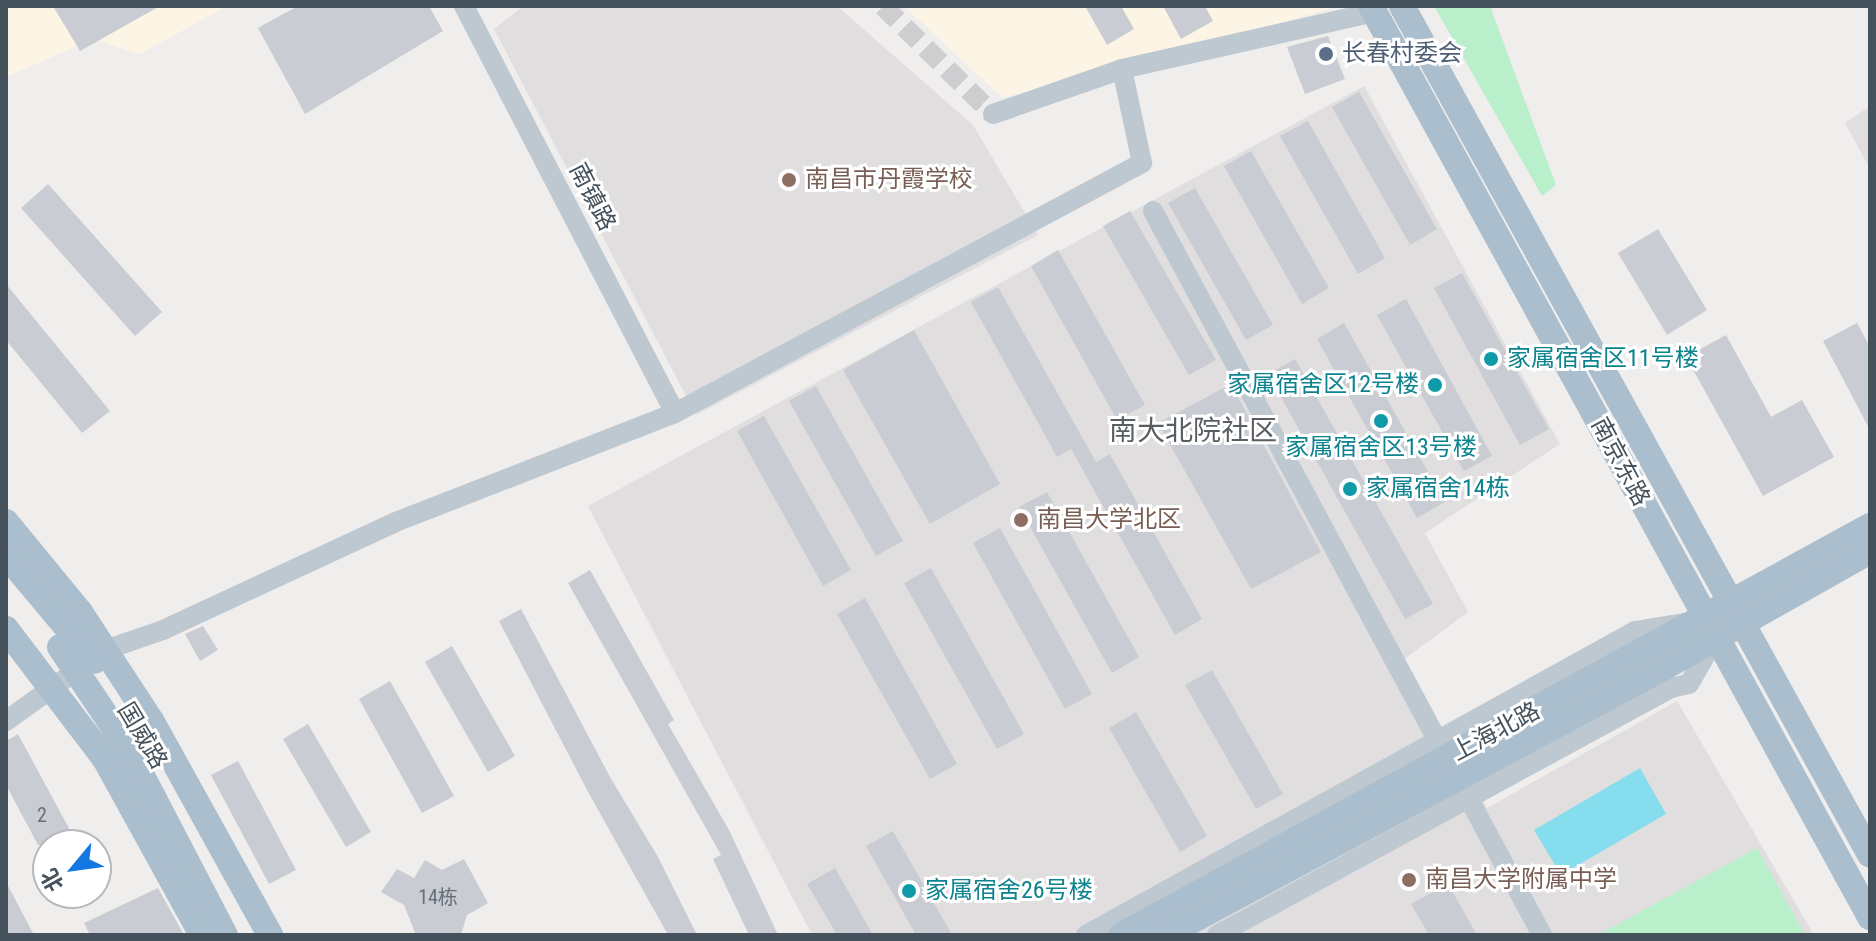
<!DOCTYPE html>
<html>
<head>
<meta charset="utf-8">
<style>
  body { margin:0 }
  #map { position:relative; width:1876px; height:941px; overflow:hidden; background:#f0eded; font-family:"Roboto Condensed","Noto Sans SC",sans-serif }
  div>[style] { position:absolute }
  .commercial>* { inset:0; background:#fcf4e4 }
  .education>* { inset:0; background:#e1dedf }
  .green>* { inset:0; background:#b9efcb }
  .water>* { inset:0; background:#85dded }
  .building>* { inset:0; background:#c9ccd2 }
  .minor-tunnel>* { height:20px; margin-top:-10px; transform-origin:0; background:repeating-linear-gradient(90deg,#ceced0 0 20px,transparent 0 30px) }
  .minor>* { height:20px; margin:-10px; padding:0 10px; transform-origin:10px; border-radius:10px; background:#bdc8d0 }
  .major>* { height:26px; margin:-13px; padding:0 13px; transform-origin:13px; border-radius:13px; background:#abbecd }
  .dots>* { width:22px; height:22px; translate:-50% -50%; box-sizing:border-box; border:4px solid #fff; border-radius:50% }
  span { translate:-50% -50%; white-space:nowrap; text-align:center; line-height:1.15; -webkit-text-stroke:6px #fff; paint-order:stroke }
  .number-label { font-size:20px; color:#667079 }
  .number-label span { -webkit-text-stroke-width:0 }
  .service-label { font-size:24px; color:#4e5e75 }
  .left { translate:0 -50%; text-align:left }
  .education-label { font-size:24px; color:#785e54 }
  .street-label { font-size:24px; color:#45515b }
  .culture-label { font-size:24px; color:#0d838f }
  .right { translate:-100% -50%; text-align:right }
  .quarter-label { font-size:28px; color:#595e62 }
  .frame { position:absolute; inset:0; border:8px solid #45515b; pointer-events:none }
  .north { position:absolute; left:32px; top:829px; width:80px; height:80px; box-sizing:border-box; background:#fff; border:2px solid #b5b9bd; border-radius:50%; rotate:241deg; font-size:22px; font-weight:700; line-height:32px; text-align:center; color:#45515b }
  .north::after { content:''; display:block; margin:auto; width:28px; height:36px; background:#1478e2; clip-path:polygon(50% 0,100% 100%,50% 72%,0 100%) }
</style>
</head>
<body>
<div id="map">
  <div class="commercial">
    <div style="clip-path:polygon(6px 6px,227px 6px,140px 54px,93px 39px,6px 77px)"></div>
    <div style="clip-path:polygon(904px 6px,1341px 6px,1003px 98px)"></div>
  </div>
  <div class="education">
    <div style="clip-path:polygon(523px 6px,837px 6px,973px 125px,1038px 235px,696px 415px,494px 29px)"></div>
    <div style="clip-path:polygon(1364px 86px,1560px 444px,1425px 533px,1468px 612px,1403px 660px,1487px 808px,1677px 701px,1814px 935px,812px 935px,588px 506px)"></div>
    <div style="clip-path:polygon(1870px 106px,1870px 169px,1845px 123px)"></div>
  </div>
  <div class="green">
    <div style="clip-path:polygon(1434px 6px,1490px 6px,1556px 185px,1542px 196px)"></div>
    <div style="clip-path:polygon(1757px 848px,1805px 935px,1598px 935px)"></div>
  </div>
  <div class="water">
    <div style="clip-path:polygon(1640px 768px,1666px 814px,1561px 875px,1534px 830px)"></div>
  </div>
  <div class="building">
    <div style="clip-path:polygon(53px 6px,160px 6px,80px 51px)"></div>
    <div style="clip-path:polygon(298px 6px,429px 6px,443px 31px,305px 114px,258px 28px)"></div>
    <div style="clip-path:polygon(1085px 6px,1121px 6px,1134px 29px,1107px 45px)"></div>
    <div style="clip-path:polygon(1163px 6px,1205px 6px,1213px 21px,1181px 39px)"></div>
    <div style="clip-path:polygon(1328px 36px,1345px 79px,1305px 94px,1287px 47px)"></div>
    <div style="clip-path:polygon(1359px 92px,1437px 229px,1410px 245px,1332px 107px)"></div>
    <div style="clip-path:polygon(1308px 121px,1385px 258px,1358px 274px,1280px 136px)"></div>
    <div style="clip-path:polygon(1251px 151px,1329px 288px,1302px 304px,1224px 166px)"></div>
    <div style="clip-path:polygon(48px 184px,162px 312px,135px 336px,21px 208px)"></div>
    <div style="clip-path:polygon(1195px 188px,1273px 325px,1246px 340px,1168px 203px)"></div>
    <div style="clip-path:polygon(1130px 211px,1216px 360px,1189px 375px,1103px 226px)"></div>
    <div style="clip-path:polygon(1658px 229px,1707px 310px,1667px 335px,1618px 253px)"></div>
    <div style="clip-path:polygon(1058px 250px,1145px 405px,1117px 420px,1031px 266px)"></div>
    <div style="clip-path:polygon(1462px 273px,1549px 429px,1520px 445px,1434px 288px)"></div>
    <div style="clip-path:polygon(6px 284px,110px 411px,82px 433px,6px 340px)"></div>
    <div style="clip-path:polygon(998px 287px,1096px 462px,1110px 454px,1202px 619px,1175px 635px,1071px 449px,1057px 457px,971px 302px)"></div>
    <div style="clip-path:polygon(1406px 299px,1492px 456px,1464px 471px,1377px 315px)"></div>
    <div style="clip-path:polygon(1344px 323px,1445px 502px,1417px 518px,1317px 339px)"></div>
    <div style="clip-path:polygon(1857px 323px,1870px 347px,1870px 430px,1823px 341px)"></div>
    <div style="clip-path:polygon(914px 330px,1000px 484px,930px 524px,843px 370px)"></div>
    <div style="clip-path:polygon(1726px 335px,1771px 417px,1802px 400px,1834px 457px,1763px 496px,1686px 357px)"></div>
    <div style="clip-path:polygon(1295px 359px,1433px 604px,1405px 619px,1268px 374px)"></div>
    <div style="clip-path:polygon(1231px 384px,1321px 552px,1251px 589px,1158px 423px)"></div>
    <div style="clip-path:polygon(816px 386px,903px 541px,876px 556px,789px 401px)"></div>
    <div style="clip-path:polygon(764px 416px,851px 570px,823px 586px,737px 431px)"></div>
    <div style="clip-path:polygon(1047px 492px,1139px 657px,1112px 673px,1019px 507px)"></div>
    <div style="clip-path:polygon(1000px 528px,1092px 694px,1065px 709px,973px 543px)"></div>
    <div style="clip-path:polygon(931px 568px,1024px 734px,997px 749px,904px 583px)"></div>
    <div style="clip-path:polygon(590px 570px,674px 720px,668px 724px,729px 830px,778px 935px,749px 935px,713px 859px,721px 855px,568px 583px)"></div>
    <div style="clip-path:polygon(865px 598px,957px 764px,930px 779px,837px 614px)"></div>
    <div style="clip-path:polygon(521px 609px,610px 777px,658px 857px,697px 935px,668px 935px,587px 790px,499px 621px)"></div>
    <div style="clip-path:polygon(203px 626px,218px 650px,200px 661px,185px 634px)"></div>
    <div style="clip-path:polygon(452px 646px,515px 756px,488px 772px,425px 662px)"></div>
    <div style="clip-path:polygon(1212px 670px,1283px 794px,1256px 809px,1185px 685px)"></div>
    <div style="clip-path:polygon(390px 681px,454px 796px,422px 813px,359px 699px)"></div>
    <div style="clip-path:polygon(1136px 712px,1207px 836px,1180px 852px,1109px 728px)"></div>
    <div style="clip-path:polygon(308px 724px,371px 832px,346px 847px,283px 739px)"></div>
    <div style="clip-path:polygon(18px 734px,78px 845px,38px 845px,6px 785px,6px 741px)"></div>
    <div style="clip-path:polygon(238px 761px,296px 870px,269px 884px,211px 775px)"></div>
    <div style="clip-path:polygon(893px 831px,952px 935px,916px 935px,866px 846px)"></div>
    <div style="clip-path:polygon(464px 859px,488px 903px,467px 915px,461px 935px,416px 935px,404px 905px,381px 892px,397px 869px,414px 878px,425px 860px,442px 870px)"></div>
    <div style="clip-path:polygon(835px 868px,873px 935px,837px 935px,807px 884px)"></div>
    <div style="clip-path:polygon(6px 882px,34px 935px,6px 935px)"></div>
    <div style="clip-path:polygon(1448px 884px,1477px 935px,1429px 935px,1411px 904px)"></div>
    <div style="clip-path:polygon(158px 888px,184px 935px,90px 935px,84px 923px)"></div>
  </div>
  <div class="minor-tunnel">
    <div style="left:883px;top:6px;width:154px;rotate:44.5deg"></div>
  </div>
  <div class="minor">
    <div style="left:464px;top:6px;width:458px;rotate:62.6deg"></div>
    <div style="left:993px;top:114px;width:137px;rotate:-19.2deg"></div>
    <div style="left:1122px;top:69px;width:259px;rotate:-12.7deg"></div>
    <div style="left:1153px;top:211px;width:822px;rotate:61.75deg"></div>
    <div style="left:6px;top:721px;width:122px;rotate:-35.6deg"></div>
    <div style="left:105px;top:650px;width:61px;rotate:-19deg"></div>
    <div style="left:163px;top:630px;width:254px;rotate:-24.9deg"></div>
    <div style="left:393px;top:523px;width:303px;rotate:-21.3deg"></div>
    <div style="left:675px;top:413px;width:530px;rotate:-28.16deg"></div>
    <div style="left:1142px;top:163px;width:96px;rotate:-102deg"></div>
    <div style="left:1086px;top:935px;width:628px;rotate:-28.97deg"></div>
    <div style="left:1635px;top:631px;width:51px;rotate:-9.1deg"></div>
    <div style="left:1217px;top:935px;width:517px;rotate:-28.55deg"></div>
    <div style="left:1671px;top:688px;width:18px;rotate:-13deg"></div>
    <div style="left:1689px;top:684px;width:52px;rotate:-60deg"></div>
  </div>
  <div class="major">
    <div style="left:1371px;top:6px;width:1039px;rotate:61.29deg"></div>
    <div style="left:1402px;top:6px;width:969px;rotate:61.13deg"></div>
    <div style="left:6px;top:522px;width:117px;rotate:50.6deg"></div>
    <div style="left:80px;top:612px;width:131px;rotate:56.8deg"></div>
    <div style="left:152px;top:722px;width:244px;rotate:61deg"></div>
    <div style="left:6px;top:555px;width:138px;rotate:50deg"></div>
    <div style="left:6px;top:629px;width:163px;rotate:52.7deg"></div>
    <div style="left:105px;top:759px;width:201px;rotate:61.1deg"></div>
    <div style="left:60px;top:647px;width:120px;rotate:56.2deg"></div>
    <div style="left:127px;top:747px;width:212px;rotate:62.5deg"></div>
    <div style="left:1122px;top:935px;width:853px;rotate:-28.67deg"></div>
    <div style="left:1165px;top:935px;width:567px;rotate:-28.19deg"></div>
    <div style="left:1665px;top:667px;width:236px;rotate:-29.5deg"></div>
  </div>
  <div class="dots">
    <div style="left:1326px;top:54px;background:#5c6f8a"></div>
    <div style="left:789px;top:180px;background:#8d6e63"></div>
    <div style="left:1491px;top:359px;background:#0f9aa8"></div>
    <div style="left:1435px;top:385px;background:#0f9aa8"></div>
    <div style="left:1381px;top:421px;background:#0f9aa8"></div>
    <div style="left:1350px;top:489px;background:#0f9aa8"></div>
    <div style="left:1021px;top:520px;background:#8d6e63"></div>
    <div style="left:1409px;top:880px;background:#8d6e63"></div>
    <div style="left:909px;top:891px;background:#0f9aa8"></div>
  </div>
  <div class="number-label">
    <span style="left:42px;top:815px">2</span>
    <span style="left:438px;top:897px">14栋</span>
  </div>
  <div class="service-label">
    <span class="left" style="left:1342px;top:54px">长春村委会</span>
  </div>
  <div class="education-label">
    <span class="left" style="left:805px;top:180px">南昌市丹霞学校</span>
    <span class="left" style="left:1037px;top:520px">南昌大学北区</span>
    <span class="left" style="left:1425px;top:880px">南昌大学附属中学</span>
  </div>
  <div class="street-label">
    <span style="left:592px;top:197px;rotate:63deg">南镇路</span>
    <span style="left:1620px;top:462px;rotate:62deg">南京东路</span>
    <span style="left:1496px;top:732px;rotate:-28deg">上海北路</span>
    <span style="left:142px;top:736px;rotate:59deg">国威路</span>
  </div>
  <div class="culture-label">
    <span class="left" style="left:1507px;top:359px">家属宿舍区11号楼</span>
    <span class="right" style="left:1419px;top:385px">家属宿舍区12号楼</span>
    <span style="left:1381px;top:448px">家属宿舍区13号楼</span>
    <span class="left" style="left:1366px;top:489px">家属宿舍14栋</span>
    <span class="left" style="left:925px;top:891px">家属宿舍26号楼</span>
  </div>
  <div class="quarter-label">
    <span style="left:1193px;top:431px">南大北院社区</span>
  </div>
  <div class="frame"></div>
  <div class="north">北</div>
</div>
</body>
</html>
